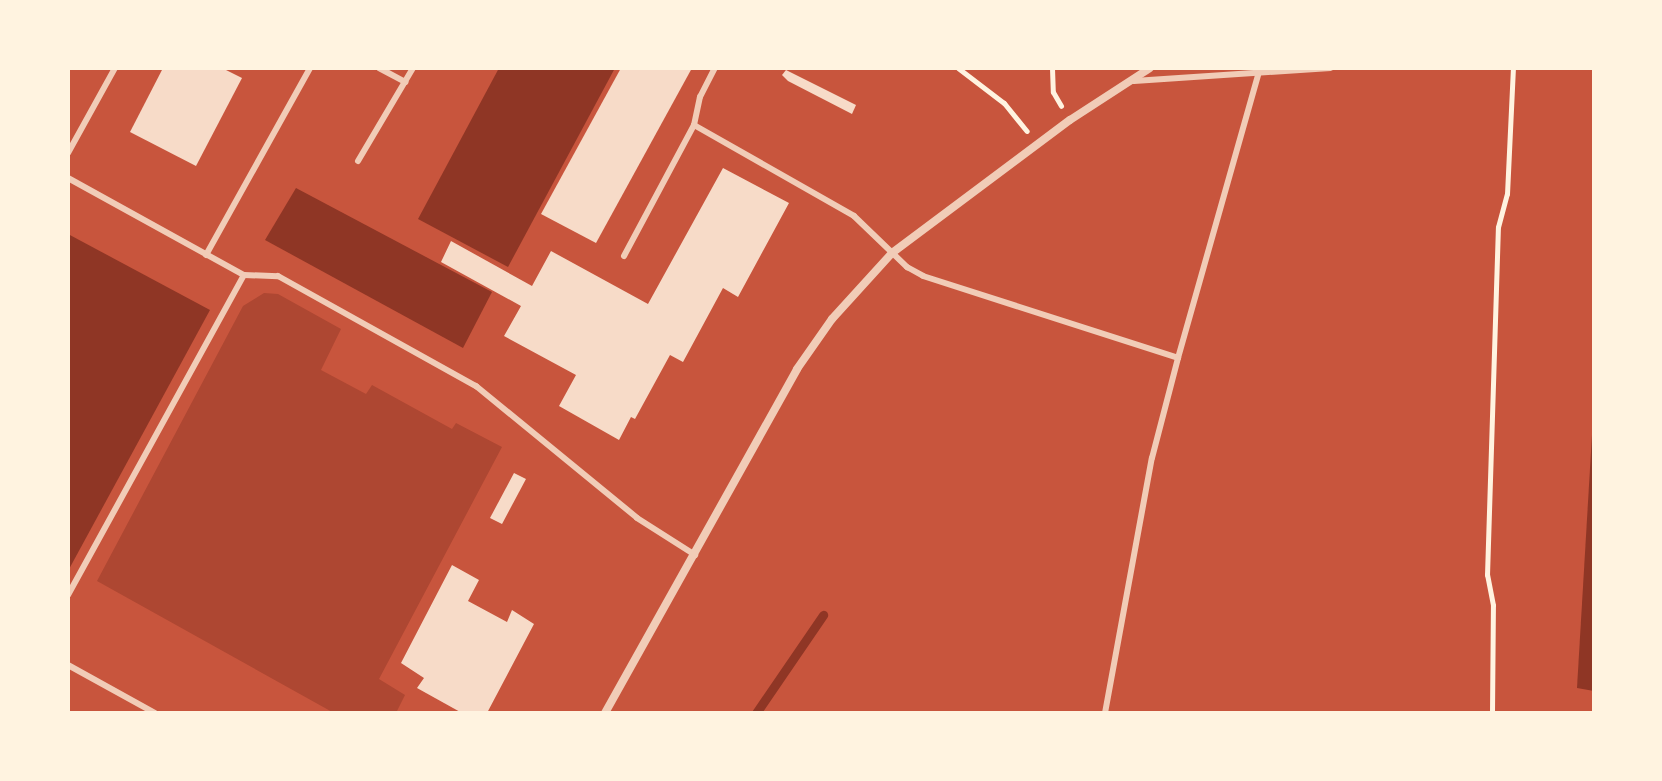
<!DOCTYPE html>
<html>
<head>
<meta charset="utf-8">
<style>
  body { margin:0 }
  #map { position:relative; width:1662px; height:781px; overflow:hidden; background:#c8553d; font-family:Quicksand,sans-serif }
  div>[style] { position:absolute }
  .green>* { inset:0; background:#ae4732 }
  .water>* { inset:0; background:#8f3625 }
  .stream>* { height:9px; margin:-4.5px; padding:0 4.5px; transform-origin:4.5px; border-radius:4.5px; background:#8f3625 }
  .building>* { inset:0; background:#f7dbc8 }
  .path>* { height:5px; margin:-2.5px; padding:0 2.5px; transform-origin:2.5px; border-radius:2.5px; background:#fff3e0 }
  .service>* { height:6px; margin:-3px; padding:0 3px; transform-origin:3px; border-radius:3px; background:#f1ccb7 }
  .minor>* { height:8px; margin:-4px; padding:0 4px; transform-origin:4px; border-radius:4px; background:#f1ccb7 }
  span { translate:-50% -50%; white-space:nowrap; text-align:center; line-height:1.15; -webkit-text-stroke:6px #fff3e0; paint-order:stroke }
  .frame { position:absolute; inset:0; border:70px solid #fff3e0; pointer-events:none }
</style>
</head>
<body>
<div id="map">
  <div class="green">
    <div style="clip-path:polygon(264px 293px,278px 294px,341px 329px,321px 370px,366px 394px,372px 385px,452px 429px,456px 423px,502px 447px,379px 679px,405px 695px,396px 713px,334px 713px,97px 581px,243px 306px)"></div>
  </div>
  <div class="water">
    <div style="clip-path:polygon(499px 68px,615px 68px,508px 267px,418px 219px)"></div>
    <div style="clip-path:polygon(296px 188px,492px 292px,463px 348px,265px 240px)"></div>
    <div style="clip-path:polygon(68px 234px,210px 310px,68px 571px)"></div>
    <div style="clip-path:polygon(1594px 401px,1594px 691px,1577px 688px)"></div>
  </div>
  <div class="stream">
    <div style="left:756px;top:713px;width:119px;rotate:-55.6deg"></div>
  </div>
  <div class="building">
    <div style="clip-path:polygon(163px 68px,222px 68px,242px 78px,196px 166px,130px 132px)"></div>
    <div style="clip-path:polygon(621px 68px,692px 68px,596px 243px,541px 214px)"></div>
    <div style="clip-path:polygon(786px 70px,856px 105px,852px 114px,788px 81px,782px 75px)"></div>
    <div style="clip-path:polygon(723px 168px,789px 203px,738px 297px,723px 288px,683px 362px,670px 355px,635px 419px,631px 417px,619px 440px,559px 406px,576px 375px,504px 336px,521px 306px,441px 262px,451px 241px,532px 286px,551px 251px,648px 304px)"></div>
    <div style="clip-path:polygon(514px 473px,526px 479px,502px 524px,490px 518px)"></div>
    <div style="clip-path:polygon(452px 565px,479px 580px,468px 601px,507px 622px,512px 610px,534px 624px,487px 713px,462px 713px,417px 688px,424px 678px,401px 663px)"></div>
  </div>
  <div class="path">
    <div style="left:958px;top:68px;width:58px;rotate:37.3deg"></div>
    <div style="left:1004px;top:103px;width:36px;rotate:51deg"></div>
    <div style="left:1052px;top:68px;width:24px;rotate:88deg"></div>
    <div style="left:1053px;top:92px;width:16px;rotate:60deg"></div>
    <div style="left:1492px;top:713px;width:108px;rotate:-89.5deg"></div>
    <div style="left:1493px;top:605px;width:31px;rotate:-101deg"></div>
    <div style="left:1487px;top:575px;width:348px;rotate:-88.2deg"></div>
    <div style="left:1498px;top:227px;width:34px;rotate:-75deg"></div>
    <div style="left:1507px;top:194px;width:126px;rotate:-87.3deg"></div>
  </div>
  <div class="service">
    <div style="left:379px;top:68px;width:30px;rotate:28deg"></div>
    <div style="left:1134px;top:81px;width:197px;rotate:-3.8deg"></div>
    <div style="left:694px;top:125px;width:184px;rotate:29.6deg"></div>
    <div style="left:854px;top:216px;width:74px;rotate:43.9deg"></div>
    <div style="left:907px;top:267px;width:18px;rotate:29deg"></div>
    <div style="left:923px;top:276px;width:268px;rotate:17.8deg"></div>
    <div style="left:1178px;top:358px;width:294px;rotate:-74.2deg"></div>
    <div style="left:68px;top:153px;width:97px;rotate:-61.1deg"></div>
    <div style="left:358px;top:161px;width:108px;rotate:-59.4deg"></div>
    <div style="left:68px;top:178px;width:201px;rotate:28.9deg"></div>
    <div style="left:206px;top:255px;width:214px;rotate:-60.9deg"></div>
    <div style="left:624px;top:256px;width:149px;rotate:-61.9deg"></div>
    <div style="left:694px;top:125px;width:29px;rotate:-78deg"></div>
    <div style="left:700px;top:97px;width:33px;rotate:-63deg"></div>
    <div style="left:68px;top:595px;width:365px;rotate:-61.2deg"></div>
    <div style="left:244px;top:275px;width:34px;rotate:2deg"></div>
    <div style="left:278px;top:276px;width:227px;rotate:29.1deg"></div>
    <div style="left:476px;top:386px;width:208px;rotate:39.3deg"></div>
    <div style="left:637px;top:518px;width:69px;rotate:32.5deg"></div>
    <div style="left:68px;top:665px;width:99px;rotate:28.9deg"></div>
    <div style="left:1105px;top:713px;width:259px;rotate:-79.6deg"></div>
    <div style="left:1152px;top:458px;width:103px;rotate:-75.4deg"></div>
  </div>
  <div class="minor">
    <div style="left:605px;top:713px;width:394px;rotate:-60.8deg"></div>
    <div style="left:797px;top:369px;width:61px;rotate:-55deg"></div>
    <div style="left:832px;top:319px;width:89px;rotate:-47.7deg"></div>
    <div style="left:892px;top:253px;width:222px;rotate:-36.8deg"></div>
    <div style="left:1070px;top:120px;width:95px;rotate:-33deg"></div>
  </div>
  <div class="frame"></div>
</div>
</body>
</html>
